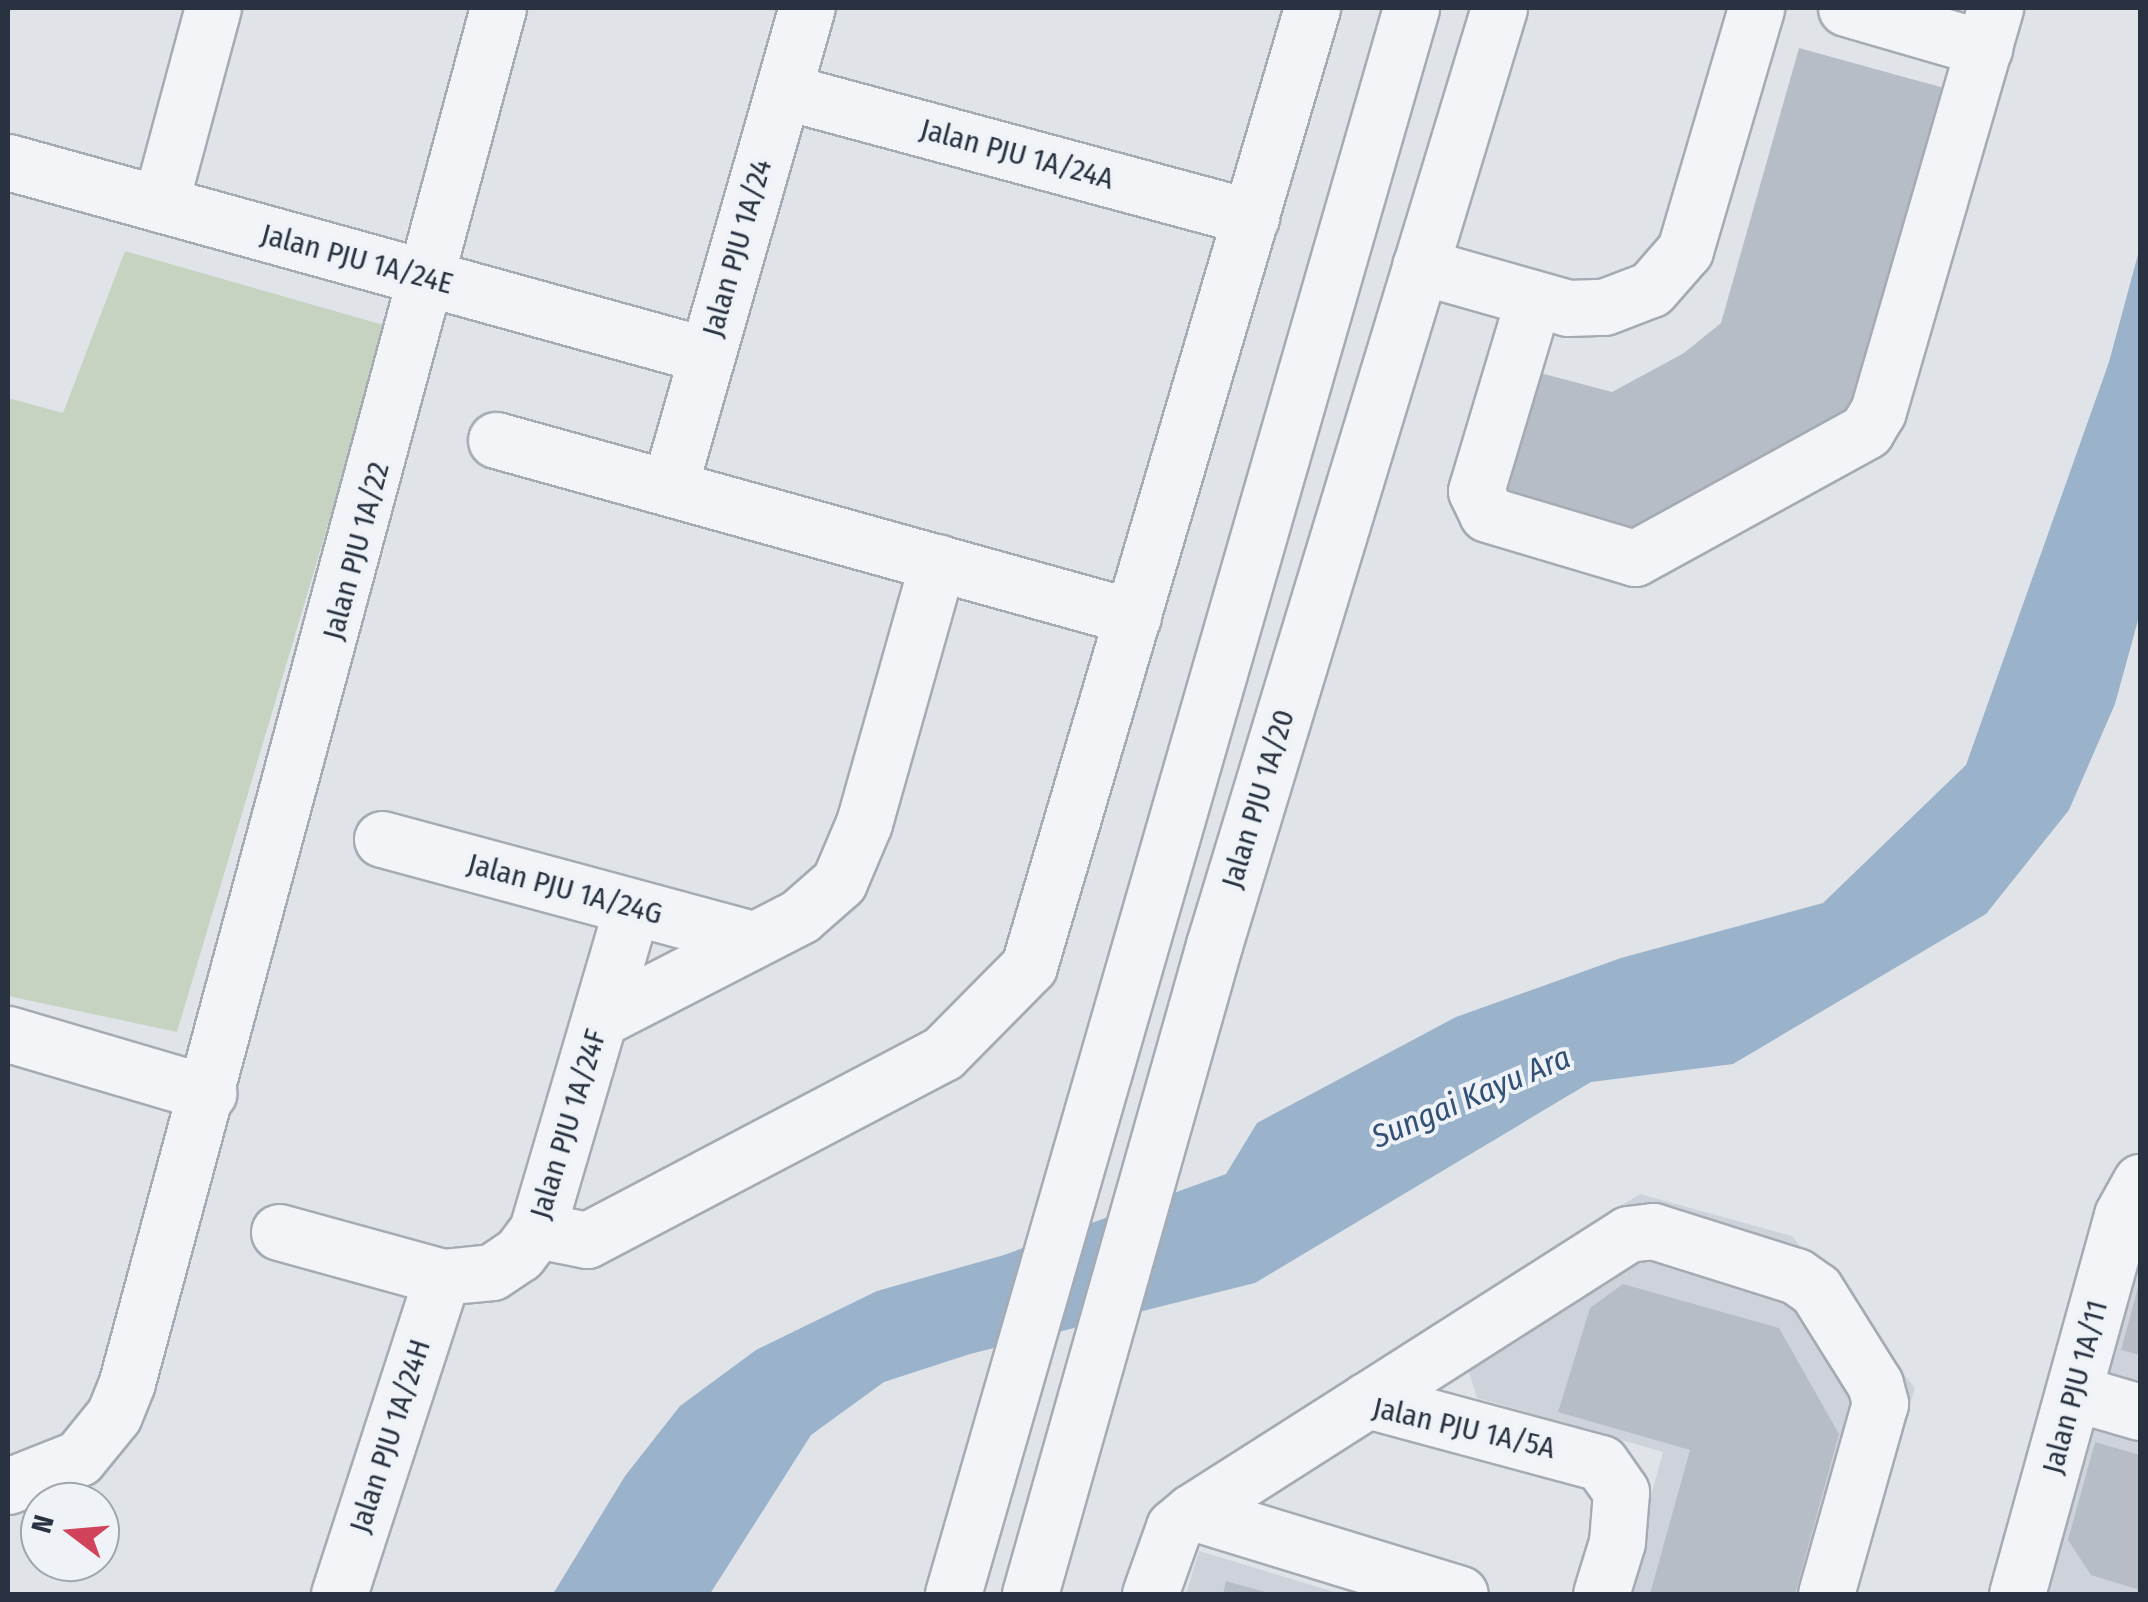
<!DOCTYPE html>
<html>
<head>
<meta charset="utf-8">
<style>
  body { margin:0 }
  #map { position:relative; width:2148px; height:1602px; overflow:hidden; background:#e0e4e9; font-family:"Fira Sans Condensed",sans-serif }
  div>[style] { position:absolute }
  .built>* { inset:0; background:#ced3db }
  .green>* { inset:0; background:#c6d3c1 }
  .water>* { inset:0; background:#9ab2ca }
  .building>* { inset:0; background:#b7bdc6 }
  .roads { filter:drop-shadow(2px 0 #a5abb3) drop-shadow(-2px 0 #a5abb3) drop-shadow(0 2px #a5abb3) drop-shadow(0 -2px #a5abb3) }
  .minor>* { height:55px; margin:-27.5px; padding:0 27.5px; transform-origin:27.5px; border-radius:27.5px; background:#f3f4f7 }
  span { translate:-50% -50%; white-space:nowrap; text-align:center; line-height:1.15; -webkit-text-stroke:8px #eff3f7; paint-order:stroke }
  .street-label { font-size:30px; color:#283241 }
  .water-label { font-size:32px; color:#325175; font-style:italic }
  .frame { position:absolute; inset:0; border:10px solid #283241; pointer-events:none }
  .north { position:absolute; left:20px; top:1482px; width:100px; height:100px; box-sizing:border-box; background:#eff3f7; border:2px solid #9fa6ae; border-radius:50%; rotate:286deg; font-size:28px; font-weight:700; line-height:40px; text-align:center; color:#283241 }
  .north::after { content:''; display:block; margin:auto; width:35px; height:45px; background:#d0435b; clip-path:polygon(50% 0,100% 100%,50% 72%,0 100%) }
</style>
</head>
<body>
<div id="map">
  <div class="built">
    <div style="clip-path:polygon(1640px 1194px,1792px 1236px,1915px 1388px,1852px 1594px,1624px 1594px,1663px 1452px,1477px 1398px,1451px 1312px)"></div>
    <div style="clip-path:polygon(2140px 1259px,2140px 1594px,2042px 1594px)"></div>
    <div style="clip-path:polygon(1199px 1551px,1341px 1594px,1186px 1594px)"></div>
  </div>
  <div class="green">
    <div style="clip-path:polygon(125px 251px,387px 326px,177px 1032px,8px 996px,8px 398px,63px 413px)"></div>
  </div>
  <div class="water">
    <div style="clip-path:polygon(2140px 247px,2140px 613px,2115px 704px,2069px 810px,1986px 914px,1733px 1064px,1591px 1082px,1255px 1283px,970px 1354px,884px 1382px,811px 1435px,710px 1594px,553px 1594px,625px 1476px,680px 1406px,756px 1350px,877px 1291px,1004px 1255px,1226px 1174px,1257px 1123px,1456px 1017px,1621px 958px,1823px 903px,1966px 765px,2109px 362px)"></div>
  </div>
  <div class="building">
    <div style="clip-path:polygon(1799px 48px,1944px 88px,1846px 433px,1634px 550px,1492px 511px,1529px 370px,1612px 392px,1684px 353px,1721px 323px)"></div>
    <div style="clip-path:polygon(1623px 1284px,1779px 1328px,1839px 1434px,1795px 1594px,1650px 1594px,1690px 1450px,1558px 1412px,1590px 1308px)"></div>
    <div style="clip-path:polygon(2139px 1284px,2140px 1284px,2140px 1355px,2121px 1350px)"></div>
    <div style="clip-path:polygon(2095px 1442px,2140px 1455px,2140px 1590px,2091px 1575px,2068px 1540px)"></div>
    <div style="clip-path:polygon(1226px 1581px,1269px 1593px,1269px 1594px,1223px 1594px)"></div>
  </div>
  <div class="roads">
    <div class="minor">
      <div style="left:1846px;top:8px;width:144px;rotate:16.2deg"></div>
      <div style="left:783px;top:91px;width:485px;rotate:15.1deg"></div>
      <div style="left:8px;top:162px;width:724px;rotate:15.46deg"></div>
      <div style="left:160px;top:204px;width:203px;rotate:-74.9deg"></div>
      <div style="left:1420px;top:266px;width:154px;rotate:15.8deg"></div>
      <div style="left:1568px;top:308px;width:36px;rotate:-2deg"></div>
      <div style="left:1604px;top:307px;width:50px;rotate:-21deg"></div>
      <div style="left:1651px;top:289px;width:52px;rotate:-48.9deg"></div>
      <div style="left:1685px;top:250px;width:252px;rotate:-73.6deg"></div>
      <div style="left:1533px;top:301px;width:198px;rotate:106.7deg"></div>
      <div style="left:1476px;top:491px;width:25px;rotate:64deg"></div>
      <div style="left:1487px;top:514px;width:154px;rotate:16.6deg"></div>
      <div style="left:1635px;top:558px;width:264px;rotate:-28.8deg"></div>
      <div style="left:1866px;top:431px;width:23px;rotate:-59deg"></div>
      <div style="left:1878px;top:411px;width:420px;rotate:-73.8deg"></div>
      <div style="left:496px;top:440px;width:661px;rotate:15.53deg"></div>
      <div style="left:669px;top:488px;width:499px;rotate:-74deg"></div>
      <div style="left:382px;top:839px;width:379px;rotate:15.1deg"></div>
      <div style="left:600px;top:1019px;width:225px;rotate:-27.2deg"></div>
      <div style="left:800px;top:916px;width:52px;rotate:-41.1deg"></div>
      <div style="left:839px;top:882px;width:64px;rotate:-67deg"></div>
      <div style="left:864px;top:823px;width:271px;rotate:-74.2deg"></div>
      <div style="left:8px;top:1034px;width:209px;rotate:16.4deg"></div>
      <div style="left:537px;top:1230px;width:51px;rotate:11.3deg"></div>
      <div style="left:587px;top:1240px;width:402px;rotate:-27.7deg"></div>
      <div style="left:943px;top:1053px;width:122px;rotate:-45.3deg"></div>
      <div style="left:1029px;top:966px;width:999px;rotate:-73.54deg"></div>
      <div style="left:279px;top:1232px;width:169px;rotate:15.4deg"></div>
      <div style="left:442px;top:1277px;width:50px;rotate:-5.7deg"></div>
      <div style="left:492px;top:1272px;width:32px;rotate:-34deg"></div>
      <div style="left:519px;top:1254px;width:30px;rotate:-53deg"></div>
      <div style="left:537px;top:1230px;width:336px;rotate:-73.6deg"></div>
      <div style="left:2075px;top:1393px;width:68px;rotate:16.3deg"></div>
      <div style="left:1367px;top:1400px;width:242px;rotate:15.1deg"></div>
      <div style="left:1601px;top:1463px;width:35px;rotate:55deg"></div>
      <div style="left:1621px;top:1492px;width:50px;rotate:94.6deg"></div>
      <div style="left:1617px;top:1542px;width:54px;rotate:107.1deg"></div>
      <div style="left:8px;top:1486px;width:76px;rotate:-21.5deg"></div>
      <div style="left:79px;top:1458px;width:55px;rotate:-50.9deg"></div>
      <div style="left:114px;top:1415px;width:35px;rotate:-68deg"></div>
      <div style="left:127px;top:1382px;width:1423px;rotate:-74.89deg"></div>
      <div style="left:1192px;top:1512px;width:280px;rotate:17deg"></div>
      <div style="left:339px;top:1594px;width:333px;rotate:-72deg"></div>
      <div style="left:953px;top:1594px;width:1651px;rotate:-73.89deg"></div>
      <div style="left:1030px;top:1594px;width:675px;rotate:-74.17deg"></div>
      <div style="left:1214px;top:945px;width:979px;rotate:-73.08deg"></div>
      <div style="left:1150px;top:1594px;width:71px;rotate:-70.3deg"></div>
      <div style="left:1174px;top:1527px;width:23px;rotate:-40deg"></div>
      <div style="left:1192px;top:1512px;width:517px;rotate:-32.52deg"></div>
      <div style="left:1628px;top:1234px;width:25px;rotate:-7deg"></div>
      <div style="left:1653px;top:1231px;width:150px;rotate:17.5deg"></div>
      <div style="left:1796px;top:1276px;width:24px;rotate:35deg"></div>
      <div style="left:1816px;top:1290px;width:111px;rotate:57.9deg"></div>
      <div style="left:1875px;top:1384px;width:20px;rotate:75deg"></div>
      <div style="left:1880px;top:1403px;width:198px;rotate:105.8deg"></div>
      <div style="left:2017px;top:1594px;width:393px;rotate:-74.5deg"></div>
      <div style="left:2122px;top:1215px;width:38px;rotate:-61deg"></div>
    </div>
  </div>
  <div class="street-label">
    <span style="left:1017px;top:154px;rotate:15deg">Jalan PJU 1A/24A</span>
    <span style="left:737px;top:248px;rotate:-74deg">Jalan PJU 1A/24</span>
    <span style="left:357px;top:259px;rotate:15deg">Jalan PJU 1A/24E</span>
    <span style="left:356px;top:551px;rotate:-75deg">Jalan PJU 1A/22</span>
    <span style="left:1258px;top:799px;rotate:-73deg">Jalan PJU 1A/20</span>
    <span style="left:565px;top:889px;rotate:15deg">Jalan PJU 1A/24G</span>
    <span style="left:568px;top:1124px;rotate:-73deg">Jalan PJU 1A/24F</span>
    <span style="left:2075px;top:1387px;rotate:-75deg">Jalan PJU 1A/11</span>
    <span style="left:1464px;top:1428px;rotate:13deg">Jalan PJU 1A/5A</span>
    <span style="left:390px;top:1436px;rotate:-72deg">Jalan PJU 1A/24H</span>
  </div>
  <div class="water-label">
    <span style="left:1471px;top:1097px;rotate:-23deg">Sungai Kayu Ara</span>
  </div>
  <div class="frame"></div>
  <div class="north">N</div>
</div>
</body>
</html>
